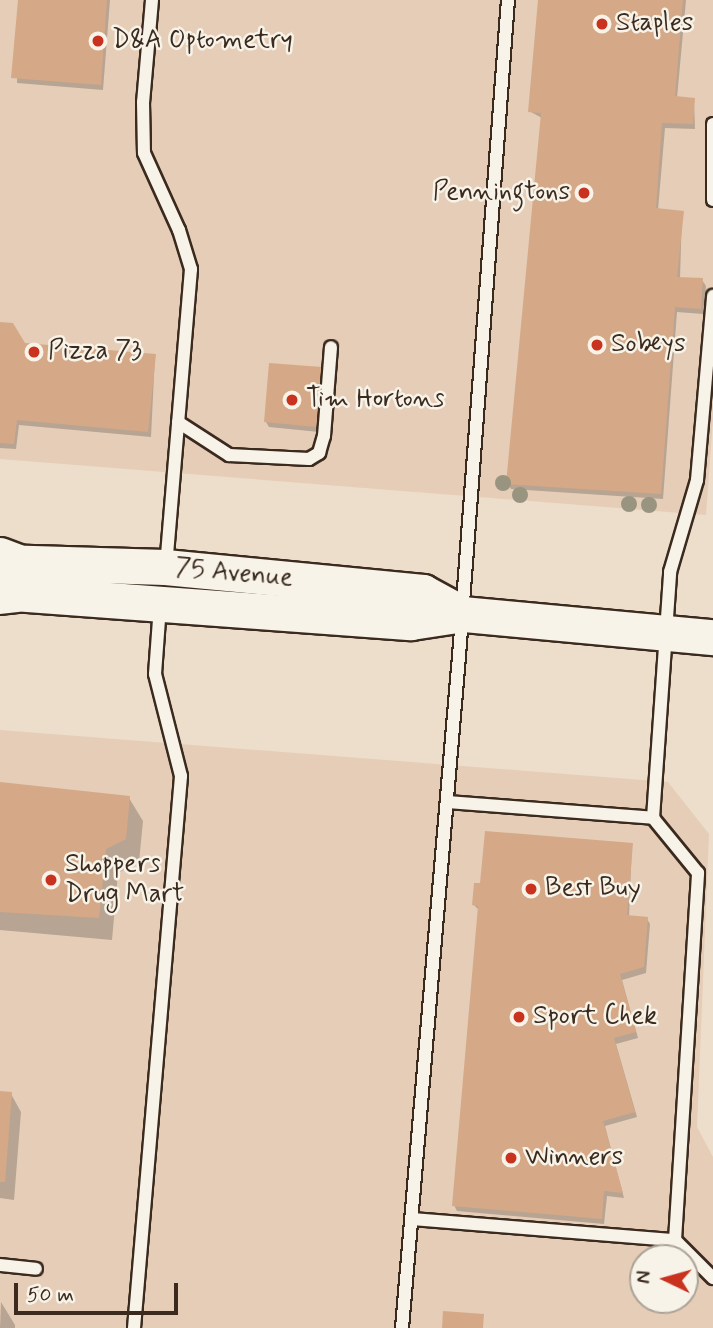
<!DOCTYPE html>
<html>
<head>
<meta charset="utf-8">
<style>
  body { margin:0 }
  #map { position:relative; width:713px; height:1328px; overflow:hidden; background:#edddcb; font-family:Mynerve,sans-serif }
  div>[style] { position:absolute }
  .built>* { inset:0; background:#e6cdb7 }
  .shadow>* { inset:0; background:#0003 }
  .building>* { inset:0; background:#d5a987 }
  .roads { filter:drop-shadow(2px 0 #3b2a1e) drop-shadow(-2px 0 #3b2a1e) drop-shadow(0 2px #3b2a1e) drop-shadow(0 -2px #3b2a1e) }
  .service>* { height:12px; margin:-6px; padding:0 6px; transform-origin:6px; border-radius:6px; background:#f7f3e8 }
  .secondary>* { height:35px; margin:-17.5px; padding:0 17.5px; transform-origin:17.5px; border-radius:17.5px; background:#f7f3e8 }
  .trunk>* { height:38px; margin:-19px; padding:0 19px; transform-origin:19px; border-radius:19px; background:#f7f3e8 }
  .trees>* { width:16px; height:16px; margin:-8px; border-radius:50%; background:#999480 }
  .dots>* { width:19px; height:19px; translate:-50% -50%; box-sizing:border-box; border:4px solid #f7f3e8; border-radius:50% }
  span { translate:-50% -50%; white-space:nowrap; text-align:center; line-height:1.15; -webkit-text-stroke:5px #f7f3e8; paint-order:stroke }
  .poi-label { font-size:26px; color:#3b2a1e }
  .left { translate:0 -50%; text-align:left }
  .right { translate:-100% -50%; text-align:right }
  .street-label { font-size:26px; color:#3b2a1e }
  .north { position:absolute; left:629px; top:1244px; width:70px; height:70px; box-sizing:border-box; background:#f7f3e8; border:2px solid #aca397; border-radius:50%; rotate:275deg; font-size:19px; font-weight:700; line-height:28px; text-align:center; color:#3b2a1e }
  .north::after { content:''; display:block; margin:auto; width:24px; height:32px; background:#c8321e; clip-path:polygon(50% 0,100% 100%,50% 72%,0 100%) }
  .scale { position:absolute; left:14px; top:1283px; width:164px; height:32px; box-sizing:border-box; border:4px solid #3b2a1e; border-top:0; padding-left:9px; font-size:21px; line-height:24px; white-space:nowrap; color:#3b2a1e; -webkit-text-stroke:5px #f7f3e8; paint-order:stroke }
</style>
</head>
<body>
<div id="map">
  <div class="built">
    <div style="clip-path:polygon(0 0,713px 0,713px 419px,706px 515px,0 459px)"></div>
    <div style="clip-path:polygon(evenodd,0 730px,668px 782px,709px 834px,697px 1127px,713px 1157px,713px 1328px,0 1328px,0 730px,643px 1258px,685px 1258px,685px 1300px,643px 1300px,643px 1258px)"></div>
  </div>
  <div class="shadow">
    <div style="clip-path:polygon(20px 0,110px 0,103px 90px,17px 83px)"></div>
    <div style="clip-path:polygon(539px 0,686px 0,677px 98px,694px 100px,695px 129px,665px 128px,658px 210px,682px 213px,680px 279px,702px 280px,706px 286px,703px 314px,677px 312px,663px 499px,511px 489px,508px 484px,542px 118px,529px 111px)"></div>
    <div style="clip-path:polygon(0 324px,24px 344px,155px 356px,151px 437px,19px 425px,16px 449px,0 448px)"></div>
    <div style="clip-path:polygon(321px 369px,319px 432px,269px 427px,266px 422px)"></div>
    <div style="clip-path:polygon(0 786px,129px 798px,143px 821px,139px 862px,118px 873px,112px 940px,0 930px)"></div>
    <div style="clip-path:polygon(632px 845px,629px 917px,647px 919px,650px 924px,646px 973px,622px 980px,638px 1038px,616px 1044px,637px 1117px,605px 1126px,624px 1198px,607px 1196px,604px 1224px,457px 1211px,454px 1205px,479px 910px,473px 904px)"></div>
    <div style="clip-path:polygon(0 1093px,11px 1094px,21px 1112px,14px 1200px,0 1198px)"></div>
    <div style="clip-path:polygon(1px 1302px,15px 1325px,15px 1328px,0 1328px)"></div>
  </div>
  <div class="building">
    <div style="clip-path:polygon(18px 0,107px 0,101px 85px,11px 78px)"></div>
    <div style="clip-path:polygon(538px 0,683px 0,675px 96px,695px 98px,693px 124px,662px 123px,656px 208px,684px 211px,677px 277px,703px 278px,701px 309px,675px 307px,661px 494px,506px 484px,541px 113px,528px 112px)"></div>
    <div style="clip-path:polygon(0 322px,13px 323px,25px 343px,156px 354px,148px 432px,17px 420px,14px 444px,0 443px)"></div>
    <div style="clip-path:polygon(269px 363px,322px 367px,316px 427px,264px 422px)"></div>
    <div style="clip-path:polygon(0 782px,130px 796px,126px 839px,106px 849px,99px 918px,0 912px)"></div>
    <div style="clip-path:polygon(485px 831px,633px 843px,627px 915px,648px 917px,644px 967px,620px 974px,636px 1032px,614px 1038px,635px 1112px,603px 1121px,623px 1193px,604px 1191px,602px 1219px,452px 1206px,478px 906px,472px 905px,474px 883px,480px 883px)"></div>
    <div style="clip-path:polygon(0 1091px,12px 1092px,5px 1182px,0 1182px)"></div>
    <div style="clip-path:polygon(443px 1311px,484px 1314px,483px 1328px,442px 1328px)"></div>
  </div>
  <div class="roads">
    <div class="service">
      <div style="left:152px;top:0;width:102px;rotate:95deg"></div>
      <div style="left:143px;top:102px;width:51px;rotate:88.9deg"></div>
      <div style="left:144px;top:153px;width:85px;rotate:65.6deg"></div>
      <div style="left:179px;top:230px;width:41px;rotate:72.9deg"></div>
      <div style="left:191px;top:269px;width:296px;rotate:94.8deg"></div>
      <div style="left:713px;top:124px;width:76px;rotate:90deg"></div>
      <div style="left:178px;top:422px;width:61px;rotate:32.9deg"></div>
      <div style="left:229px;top:455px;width:80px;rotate:2.9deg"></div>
      <div style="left:309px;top:459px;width:12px;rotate:-31deg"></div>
      <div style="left:319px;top:453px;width:18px;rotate:-74deg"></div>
      <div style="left:324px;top:436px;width:89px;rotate:-85.5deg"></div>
      <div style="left:447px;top:802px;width:207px;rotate:4.4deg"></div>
      <div style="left:653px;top:818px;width:247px;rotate:-86deg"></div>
      <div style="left:670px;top:572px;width:96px;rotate:-73.6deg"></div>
      <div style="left:697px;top:480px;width:185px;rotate:-85deg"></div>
      <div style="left:412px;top:1219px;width:264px;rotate:4.6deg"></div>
      <div style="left:675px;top:1240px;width:368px;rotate:-86.4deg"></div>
      <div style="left:698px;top:873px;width:71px;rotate:-129.3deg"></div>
      <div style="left:675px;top:1240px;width:54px;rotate:45deg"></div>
      <div style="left:0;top:1265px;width:36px;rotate:6deg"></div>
      <div style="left:134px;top:1328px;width:554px;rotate:-85.13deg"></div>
      <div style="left:181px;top:776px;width:105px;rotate:-104.3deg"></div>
      <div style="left:155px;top:674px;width:68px;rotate:-85.8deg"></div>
      <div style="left:402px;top:1328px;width:674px;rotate:-85.15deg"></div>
      <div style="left:459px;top:656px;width:658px;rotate:-85.73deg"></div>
    </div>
    <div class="secondary">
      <div style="left:0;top:562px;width:165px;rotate:1.7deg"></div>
      <div style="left:165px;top:567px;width:259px;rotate:5.5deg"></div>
      <div style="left:423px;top:592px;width:46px;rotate:28.8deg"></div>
      <div style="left:0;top:592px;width:412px;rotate:4.2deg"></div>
      <div style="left:411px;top:622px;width:53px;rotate:-8.7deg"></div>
      <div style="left:463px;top:614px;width:251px;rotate:5.3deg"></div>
    </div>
    <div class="trunk">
      <div style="left:0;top:557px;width:17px;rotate:21deg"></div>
      <div style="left:0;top:595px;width:16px;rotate:-7deg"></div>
    </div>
  </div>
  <div class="trees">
    <div style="left:503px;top:483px"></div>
    <div style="left:520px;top:495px"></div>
    <div style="left:629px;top:504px"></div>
    <div style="left:649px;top:505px"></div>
  </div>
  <div class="dots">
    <div style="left:602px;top:24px;background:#c8321e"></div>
    <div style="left:98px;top:41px;background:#c8321e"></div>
    <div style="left:584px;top:193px;background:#c8321e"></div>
    <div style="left:597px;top:345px;background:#c8321e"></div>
    <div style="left:34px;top:352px;background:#c8321e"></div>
    <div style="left:292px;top:400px;background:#c8321e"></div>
    <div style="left:51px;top:880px;background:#c8321e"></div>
    <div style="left:531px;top:889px;background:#c8321e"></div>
    <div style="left:519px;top:1017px;background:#c8321e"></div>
    <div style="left:511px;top:1158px;background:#c8321e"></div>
  </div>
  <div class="poi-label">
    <span class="left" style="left:616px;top:24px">Staples</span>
    <span class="left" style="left:112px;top:41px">D&amp;A Optometry</span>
    <span class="right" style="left:570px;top:193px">Penningtons</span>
    <span class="left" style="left:611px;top:345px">Sobeys</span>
    <span class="left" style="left:48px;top:352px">Pizza 73</span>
    <span class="left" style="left:306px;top:400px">Tim Hortons</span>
    <span class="left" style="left:65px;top:880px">Shoppers<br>Drug Mart</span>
    <span class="left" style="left:545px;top:889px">Best Buy</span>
    <span class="left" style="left:533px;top:1017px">Sport Chek</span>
    <span class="left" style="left:525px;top:1158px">Winners</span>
  </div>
  <div class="street-label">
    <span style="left:234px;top:574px;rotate:5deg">75 Avenue</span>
  </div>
  <div class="north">N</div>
  <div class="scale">50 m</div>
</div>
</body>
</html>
